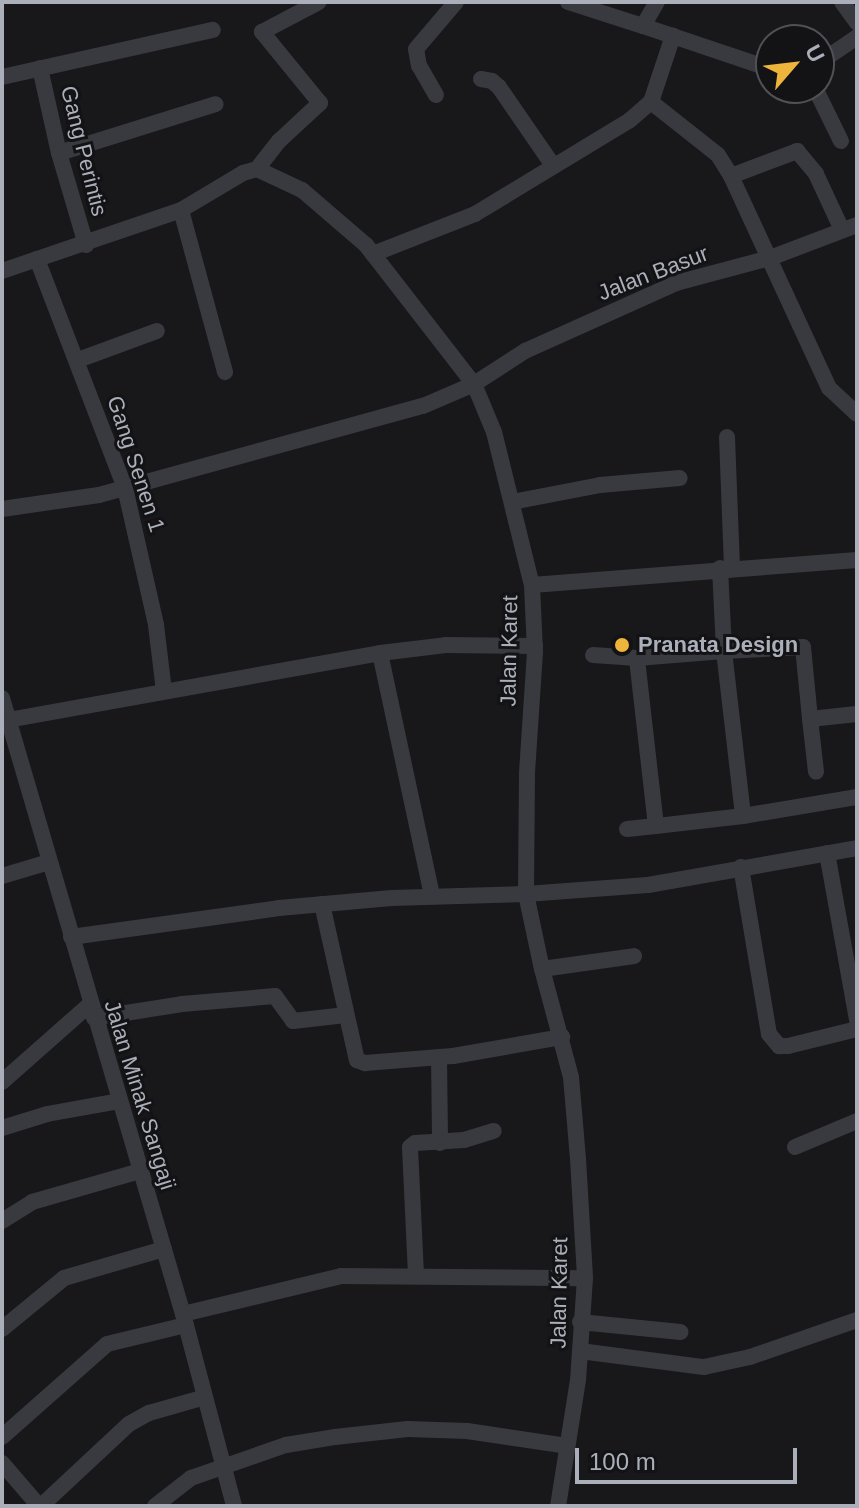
<!DOCTYPE html>
<html>
<head>
<meta charset="utf-8">
<style>
  body { margin:0 }
  #map { position:relative; width:859px; height:1508px; overflow:hidden; background:#18181a; font-family:Helvetica,sans-serif }
  div>[style] { position:absolute }
  .minor>* { height:16px; margin:-8px; padding:0 8px; transform-origin:8px; border-radius:8px; background:#393a3f }
  .dots>* { width:22px; height:22px; translate:-50% -50%; box-sizing:border-box; border:4px solid #131315; border-radius:50% }
  span { translate:-50% -50%; white-space:nowrap; text-align:center; line-height:1.15; -webkit-text-stroke:6px #131315; paint-order:stroke }
  .street-label { font-size:22px; color:#abafba }
  .poi-label { font-size:22px; color:#abafba; font-weight:700 }
  .left { translate:0 -50%; text-align:left }
  .frame { position:absolute; inset:0; border:4px solid #abafba; pointer-events:none }
  .north { position:absolute; left:755px; top:24px; width:80px; height:80px; box-sizing:border-box; background:#131315; border:2px solid #505157; border-radius:50%; rotate:62deg; font-size:22px; font-weight:700; line-height:32px; text-align:center; color:#abafba }
  .north::after { content:''; display:block; margin:auto; width:28px; height:36px; background:#eeb53c; clip-path:polygon(50% 0,100% 100%,50% 72%,0 100%) }
  .scale { position:absolute; left:575px; top:1448px; width:222px; height:36px; box-sizing:border-box; border:4px solid #abafba; border-top:0; padding-left:10px; font-size:24px; line-height:28px; white-space:nowrap; color:#abafba; -webkit-text-stroke:6px #131315; paint-order:stroke }
</style>
</head>
<body>
<div id="map">
  <div class="minor">
    <div style="left:568px;top:2px;width:79px;rotate:17.7deg"></div>
    <div style="left:643px;top:26px;width:28px;rotate:-60deg"></div>
    <div style="left:842px;top:2px;width:26px;rotate:54deg"></div>
    <div style="left:643px;top:26px;width:135px;rotate:18.6deg"></div>
    <div style="left:819px;top:63px;width:46px;rotate:-34.4deg"></div>
    <div style="left:40px;top:68px;width:87px;rotate:77.4deg"></div>
    <div style="left:59px;top:153px;width:96px;rotate:73.6deg"></div>
    <div style="left:2px;top:77px;width:216px;rotate:-12.6deg"></div>
    <div style="left:481px;top:79px;width:11px;rotate:10deg"></div>
    <div style="left:492px;top:81px;width:9px;rotate:41deg"></div>
    <div style="left:499px;top:87px;width:93px;rotate:55.5deg"></div>
    <div style="left:815px;top:88px;width:59px;rotate:63.9deg"></div>
    <div style="left:436px;top:95px;width:34px;rotate:-120deg"></div>
    <div style="left:419px;top:66px;width:17px;rotate:-100deg"></div>
    <div style="left:416px;top:49px;width:62px;rotate:-49.6deg"></div>
    <div style="left:651px;top:102px;width:85px;rotate:38.3deg"></div>
    <div style="left:718px;top:155px;width:25px;rotate:58deg"></div>
    <div style="left:731px;top:176px;width:234px;rotate:65.2deg"></div>
    <div style="left:829px;top:388px;width:38px;rotate:43deg"></div>
    <div style="left:59px;top:153px;width:164px;rotate:-17.3deg"></div>
    <div style="left:257px;top:169px;width:36px;rotate:-52deg"></div>
    <div style="left:279px;top:141px;width:56px;rotate:-42.8deg"></div>
    <div style="left:320px;top:103px;width:92px;rotate:-129.2deg"></div>
    <div style="left:262px;top:32px;width:64px;rotate:-27.8deg"></div>
    <div style="left:731px;top:176px;width:71px;rotate:-20.7deg"></div>
    <div style="left:797px;top:151px;width:30px;rotate:50deg"></div>
    <div style="left:816px;top:174px;width:62px;rotate:65.1deg"></div>
    <div style="left:181px;top:210px;width:168px;rotate:74.8deg"></div>
    <div style="left:373px;top:254px;width:110px;rotate:-21.4deg"></div>
    <div style="left:475px;top:214px;width:181px;rotate:-31.2deg"></div>
    <div style="left:630px;top:120px;width:28px;rotate:-41deg"></div>
    <div style="left:651px;top:102px;width:70px;rotate:-71.6deg"></div>
    <div style="left:37px;top:259px;width:245px;rotate:69deg"></div>
    <div style="left:125px;top:488px;width:140px;rotate:77.2deg"></div>
    <div style="left:156px;top:625px;width:66px;rotate:83.1deg"></div>
    <div style="left:2px;top:271px;width:189px;rotate:-18.8deg"></div>
    <div style="left:181px;top:210px;width:72px;rotate:-30.8deg"></div>
    <div style="left:243px;top:173px;width:15px;rotate:-16deg"></div>
    <div style="left:257px;top:169px;width:50px;rotate:25deg"></div>
    <div style="left:302px;top:190px;width:84px;rotate:40.7deg"></div>
    <div style="left:366px;top:245px;width:176px;rotate:52.2deg"></div>
    <div style="left:474px;top:384px;width:52px;rotate:67.4deg"></div>
    <div style="left:494px;top:432px;width:158px;rotate:76.1deg"></div>
    <div style="left:532px;top:585px;width:67px;rotate:87.4deg"></div>
    <div style="left:535px;top:652px;width:122px;rotate:93.8deg"></div>
    <div style="left:527px;top:774px;width:120px;rotate:90.5deg"></div>
    <div style="left:526px;top:894px;width:77px;rotate:78deg"></div>
    <div style="left:542px;top:969px;width:112px;rotate:75deg"></div>
    <div style="left:571px;top:1077px;width:82px;rotate:85.1deg"></div>
    <div style="left:578px;top:1159px;width:119px;rotate:86.6deg"></div>
    <div style="left:585px;top:1278px;width:102px;rotate:93.9deg"></div>
    <div style="left:578px;top:1380px;width:128px;rotate:99deg"></div>
    <div style="left:78px;top:360px;width:84px;rotate:-20.2deg"></div>
    <div style="left:727px;top:437px;width:130px;rotate:87.8deg"></div>
    <div style="left:512px;top:502px;width:90px;rotate:-10.9deg"></div>
    <div style="left:600px;top:485px;width:80px;rotate:-5deg"></div>
    <div style="left:2px;top:509px;width:98px;rotate:-8.2deg"></div>
    <div style="left:99px;top:495px;width:336px;rotate:-15.4deg"></div>
    <div style="left:423px;top:406px;width:56px;rotate:-23.3deg"></div>
    <div style="left:474px;top:384px;width:61px;rotate:-32.9deg"></div>
    <div style="left:525px;top:351px;width:166px;rotate:-24.2deg"></div>
    <div style="left:676px;top:283px;width:97px;rotate:-14.9deg"></div>
    <div style="left:770px;top:258px;width:93px;rotate:-20.8deg"></div>
    <div style="left:720px;top:568px;width:83px;rotate:87.2deg"></div>
    <div style="left:724px;top:651px;width:79px;rotate:-2.9deg"></div>
    <div style="left:803px;top:647px;width:72px;rotate:84.4deg"></div>
    <div style="left:810px;top:719px;width:47px;rotate:-6.1deg"></div>
    <div style="left:532px;top:585px;width:326px;rotate:-4.4deg"></div>
    <div style="left:724px;top:651px;width:166px;rotate:83.4deg"></div>
    <div style="left:743px;top:816px;width:88px;rotate:173.4deg"></div>
    <div style="left:656px;top:826px;width:169px;rotate:-96.5deg"></div>
    <div style="left:637px;top:658px;width:87px;rotate:-4.6deg"></div>
    <div style="left:380px;top:653px;width:249px;rotate:77.9deg"></div>
    <div style="left:593px;top:655px;width:44px;rotate:3.9deg"></div>
    <div style="left:2px;top:698px;width:642px;rotate:73.63deg"></div>
    <div style="left:183px;top:1314px;width:199px;rotate:75.1deg"></div>
    <div style="left:810px;top:719px;width:53px;rotate:83.5deg"></div>
    <div style="left:8px;top:720px;width:378px;rotate:-10.2deg"></div>
    <div style="left:380px;top:653px;width:66px;rotate:-6.9deg"></div>
    <div style="left:446px;top:645px;width:89px;rotate:0.6deg"></div>
    <div style="left:743px;top:816px;width:116px;rotate:-9.5deg"></div>
    <div style="left:627px;top:829px;width:29px;rotate:-6deg"></div>
    <div style="left:827px;top:853px;width:170px;rotate:79.8deg"></div>
    <div style="left:741px;top:867px;width:169px;rotate:80.5deg"></div>
    <div style="left:769px;top:1034px;width:16px;rotate:50deg"></div>
    <div style="left:779px;top:1046px;width:9px"></div>
    <div style="left:788px;top:1046px;width:71px;rotate:-13.8deg"></div>
    <div style="left:2px;top:876px;width:49px;rotate:-16.6deg"></div>
    <div style="left:322px;top:904px;width:160px;rotate:77.4deg"></div>
    <div style="left:357px;top:1060px;width:9px;rotate:21deg"></div>
    <div style="left:365px;top:1063px;width:88px;rotate:-4.5deg"></div>
    <div style="left:453px;top:1056px;width:111px;rotate:-9.9deg"></div>
    <div style="left:71px;top:937px;width:210px;rotate:-7.9deg"></div>
    <div style="left:279px;top:908px;width:113px;rotate:-5.1deg"></div>
    <div style="left:392px;top:898px;width:134px;rotate:-1.7deg"></div>
    <div style="left:526px;top:894px;width:122px;rotate:-4.2deg"></div>
    <div style="left:648px;top:885px;width:212px;rotate:-10deg"></div>
    <div style="left:542px;top:969px;width:93px;rotate:-8deg"></div>
    <div style="left:94px;top:1018px;width:89px;rotate:-9deg"></div>
    <div style="left:182px;top:1004px;width:93px;rotate:-4.9deg"></div>
    <div style="left:275px;top:996px;width:31px;rotate:54deg"></div>
    <div style="left:293px;top:1021px;width:53px;rotate:-6.5deg"></div>
    <div style="left:439px;top:1057px;width:86px;rotate:89.3deg"></div>
    <div style="left:2px;top:1082px;width:116px;rotate:-41.5deg"></div>
    <div style="left:2px;top:1128px;width:47px;rotate:-17.3deg"></div>
    <div style="left:47px;top:1114px;width:73px;rotate:-10.2deg"></div>
    <div style="left:795px;top:1147px;width:67px;rotate:-22.8deg"></div>
    <div style="left:2px;top:1221px;width:36px;rotate:-32deg"></div>
    <div style="left:32px;top:1202px;width:112px;rotate:-16deg"></div>
    <div style="left:416px;top:1275px;width:128px;rotate:-92.7deg"></div>
    <div style="left:410px;top:1147px;width:6px;rotate:-39deg"></div>
    <div style="left:415px;top:1143px;width:49px;rotate:-3.5deg"></div>
    <div style="left:464px;top:1140px;width:31px;rotate:-17deg"></div>
    <div style="left:183px;top:1314px;width:163px;rotate:-13.5deg"></div>
    <div style="left:341px;top:1276px;width:244px;rotate:0.5deg"></div>
    <div style="left:580px;top:1322px;width:101px;rotate:5.7deg"></div>
    <div style="left:2px;top:1329px;width:80px;rotate:-39.4deg"></div>
    <div style="left:64px;top:1278px;width:104px;rotate:-16.2deg"></div>
    <div style="left:580px;top:1351px;width:125px;rotate:7.4deg"></div>
    <div style="left:704px;top:1367px;width:47px;rotate:-12.3deg"></div>
    <div style="left:750px;top:1357px;width:113px;rotate:-19.1deg"></div>
    <div style="left:2px;top:1437px;width:140px;rotate:-41.5deg"></div>
    <div style="left:107px;top:1344px;width:81px;rotate:-13.5deg"></div>
    <div style="left:2px;top:1463px;width:57px;rotate:49.3deg"></div>
    <div style="left:41px;top:1506px;width:120px;rotate:-43deg"></div>
    <div style="left:129px;top:1424px;width:23px;rotate:-29deg"></div>
    <div style="left:149px;top:1413px;width:58px;rotate:-15.9deg"></div>
    <div style="left:155px;top:1506px;width:46px;rotate:-37.9deg"></div>
    <div style="left:191px;top:1478px;width:101px;rotate:-19.2deg"></div>
    <div style="left:286px;top:1445px;width:50px;rotate:-9.3deg"></div>
    <div style="left:335px;top:1437px;width:73px;rotate:-6.3deg"></div>
    <div style="left:408px;top:1429px;width:59px;rotate:1.9deg"></div>
    <div style="left:467px;top:1431px;width:101px;rotate:8.5deg"></div>
  </div>
  <div class="dots">
    <div style="left:622px;top:645px;background:#eeb53c"></div>
  </div>
  <div class="street-label">
    <span style="left:84px;top:151px;rotate:76deg">Gang Perintis</span>
    <span style="left:653px;top:273px;rotate:-21deg">Jalan Basur</span>
    <span style="left:136px;top:464px;rotate:72deg">Gang Senen 1</span>
    <span style="left:509px;top:651px;rotate:-89deg">Jalan Karet</span>
    <span style="left:140px;top:1095px;rotate:73deg">Jalan Minak Sangaji</span>
    <span style="left:559px;top:1293px;rotate:-89deg">Jalan Karet</span>
  </div>
  <div class="poi-label">
    <span class="left" style="left:638px;top:645px">Pranata Design</span>
  </div>
  <div class="frame"></div>
  <div class="north">U</div>
  <div class="scale">100 m</div>
</div>
</body>
</html>
